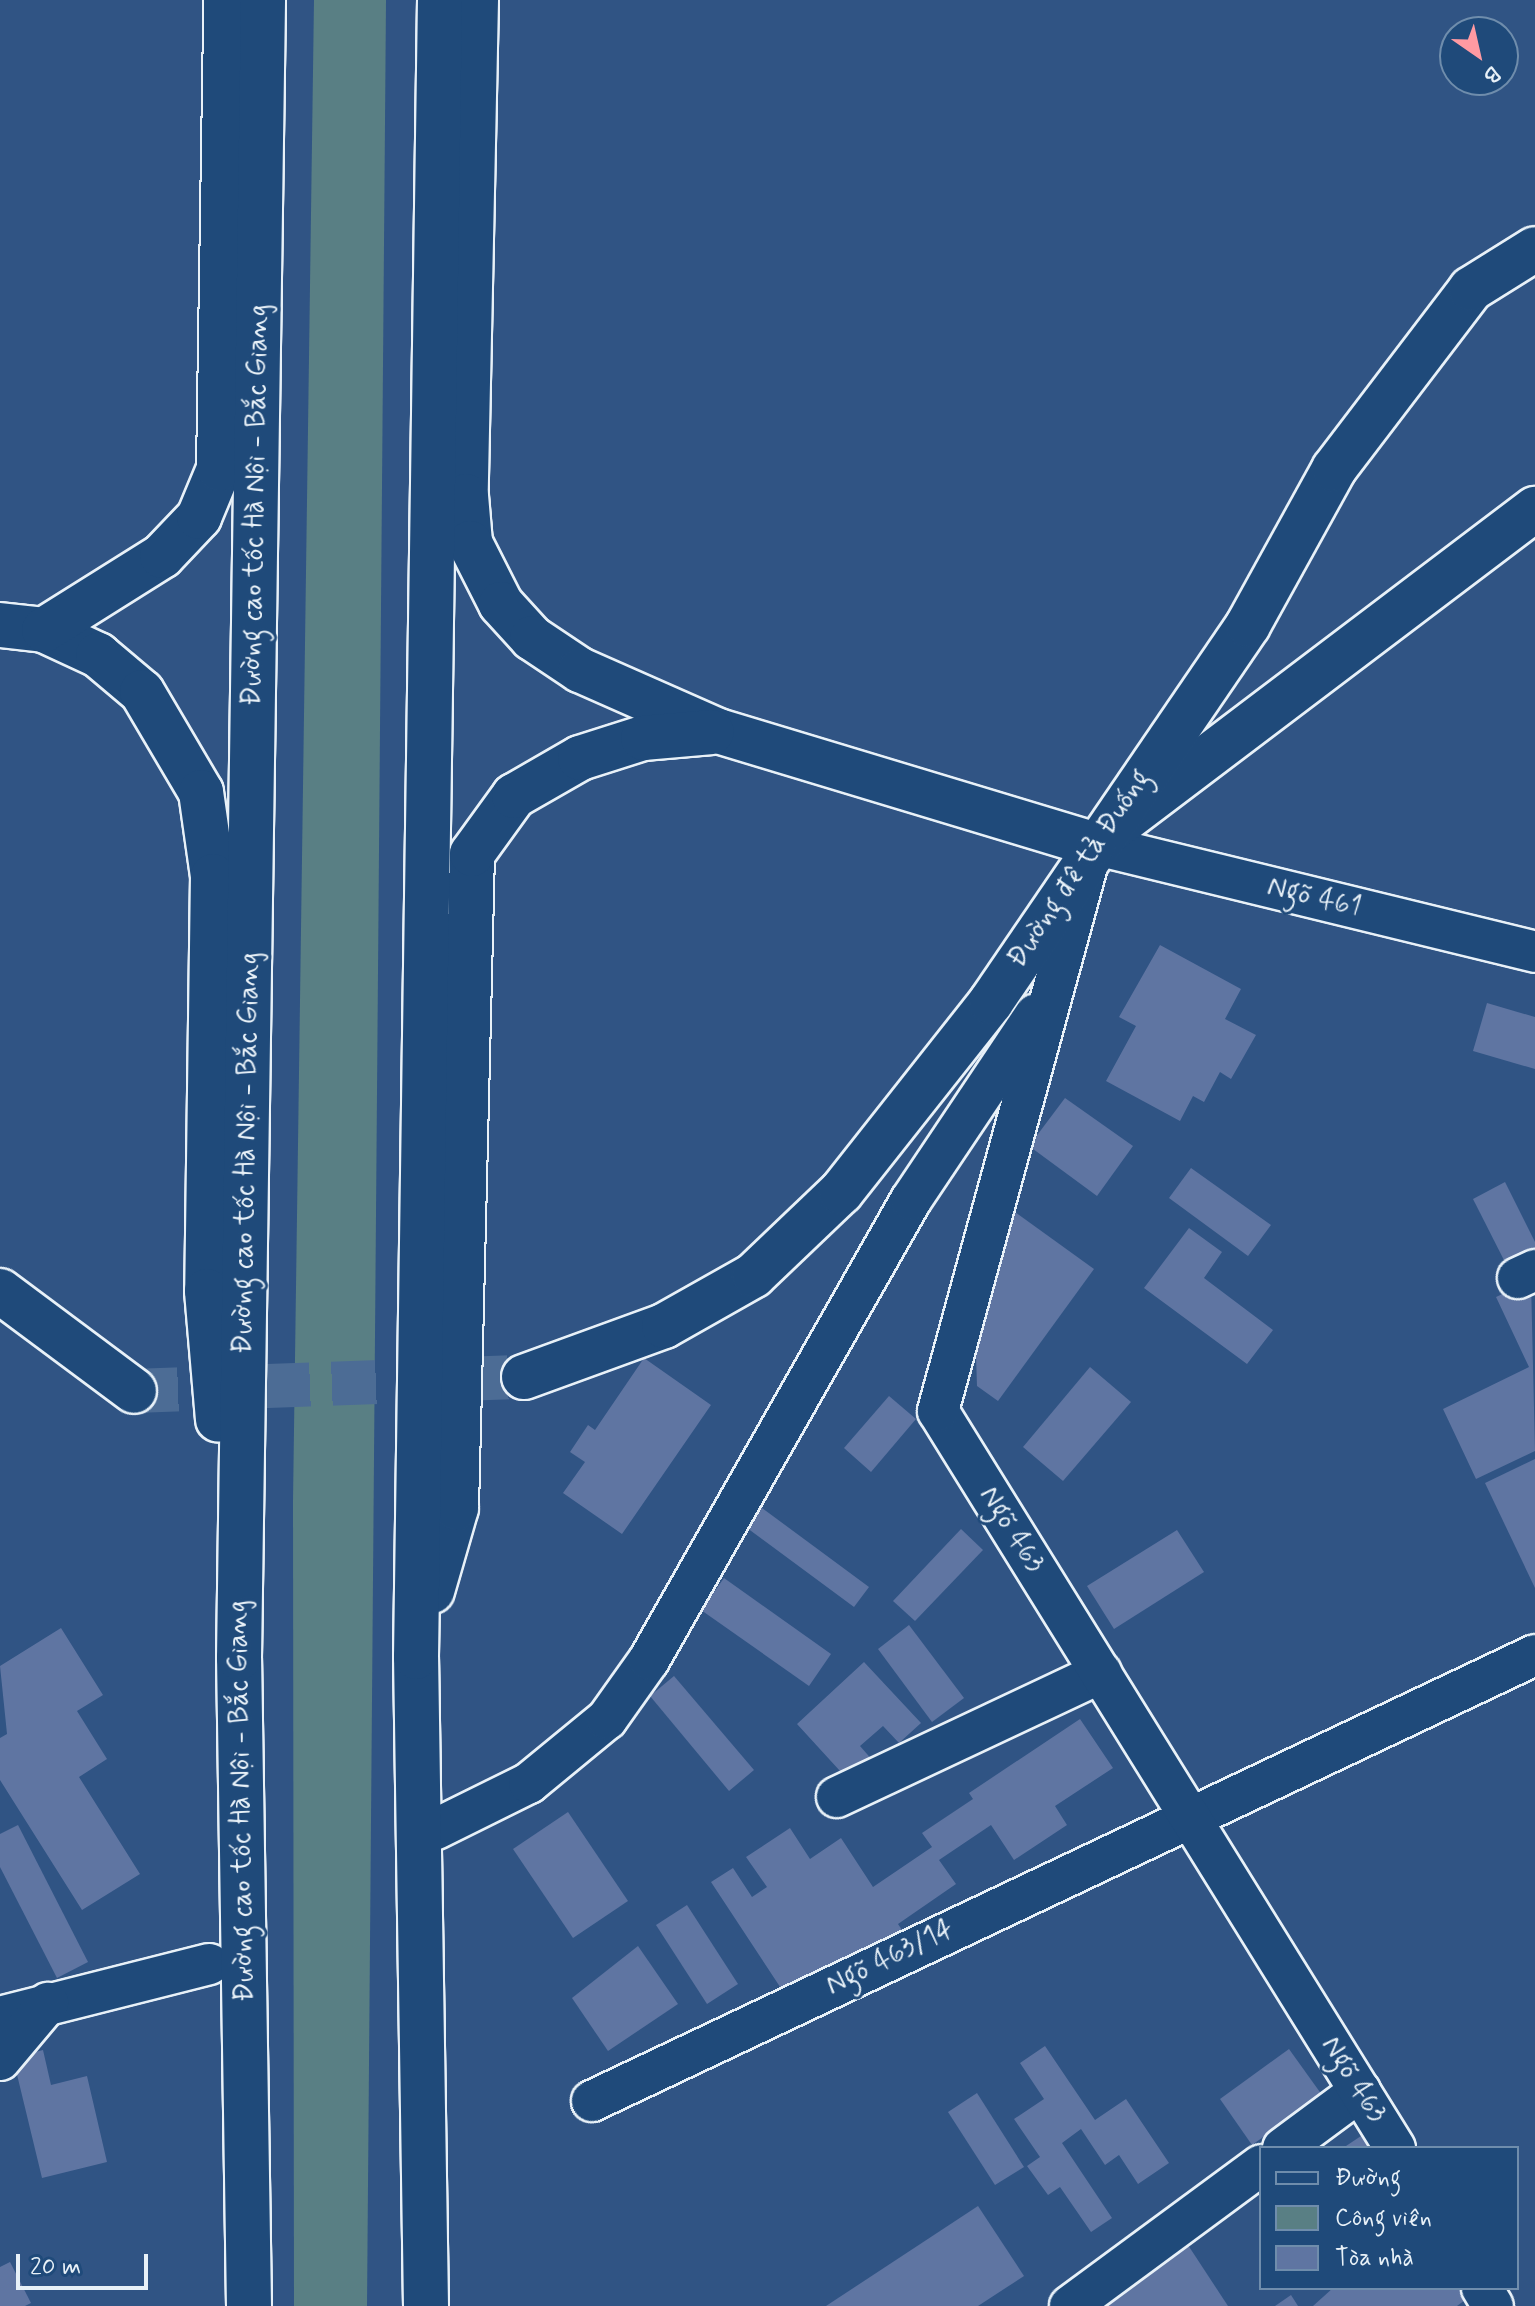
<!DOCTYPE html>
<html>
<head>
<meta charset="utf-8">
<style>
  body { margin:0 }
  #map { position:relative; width:1535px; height:2306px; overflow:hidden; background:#305484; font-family:Mynerve,sans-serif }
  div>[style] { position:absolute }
  .green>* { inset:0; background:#597f84 }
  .building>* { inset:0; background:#5f75a2 }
  .primary-tunnel>* { height:44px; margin-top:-22px; transform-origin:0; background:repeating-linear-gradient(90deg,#4c6c95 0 44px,transparent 0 66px) }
  .roads { filter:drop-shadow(2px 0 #e8f1f8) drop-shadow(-2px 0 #e8f1f8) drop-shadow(0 2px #e8f1f8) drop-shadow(0 -2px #e8f1f8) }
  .minor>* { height:40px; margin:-20px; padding:0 20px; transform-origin:20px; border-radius:20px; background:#1f4a7a }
  .tertiary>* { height:44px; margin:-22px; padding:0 22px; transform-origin:22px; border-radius:22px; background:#1f4a7a }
  .primary>* { height:44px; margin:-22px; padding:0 22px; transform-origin:22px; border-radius:22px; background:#1f4a7a }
  .motorway>* { height:44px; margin:-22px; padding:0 22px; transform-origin:22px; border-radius:22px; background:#1f4a7a }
  span { translate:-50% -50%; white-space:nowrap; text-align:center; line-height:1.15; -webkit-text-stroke:6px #1f4a7a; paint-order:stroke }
  .street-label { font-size:28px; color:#e8f1f8 }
  .legend { position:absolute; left:1259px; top:2146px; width:260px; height:144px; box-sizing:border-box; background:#1f4a7a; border:2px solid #6f8dac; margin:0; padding:10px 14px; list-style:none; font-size:24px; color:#e8f1f8 }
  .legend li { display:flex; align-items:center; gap:16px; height:40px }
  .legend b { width:40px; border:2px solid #6f8dac }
  .north { position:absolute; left:1439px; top:16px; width:80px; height:80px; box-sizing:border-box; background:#1f4a7a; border:2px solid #6f8dac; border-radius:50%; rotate:146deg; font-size:22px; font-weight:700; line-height:32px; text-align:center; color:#e8f1f8 }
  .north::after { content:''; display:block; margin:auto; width:28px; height:36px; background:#ff9aa2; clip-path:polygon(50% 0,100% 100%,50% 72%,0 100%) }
  .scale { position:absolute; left:16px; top:2254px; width:132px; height:36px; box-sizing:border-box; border:4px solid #e8f1f8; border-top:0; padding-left:10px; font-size:24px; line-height:28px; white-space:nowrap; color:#e8f1f8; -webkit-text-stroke:6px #1f4a7a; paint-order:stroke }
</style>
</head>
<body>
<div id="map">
  <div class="green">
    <div style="clip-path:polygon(314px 0,386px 0,367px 2306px,294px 2306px,293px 1502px)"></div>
  </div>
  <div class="building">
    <div style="clip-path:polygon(1160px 945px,1241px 989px,1225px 1019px,1256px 1035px,1231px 1079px,1220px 1072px,1204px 1102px,1193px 1096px,1180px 1121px,1106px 1081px,1136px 1026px,1119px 1017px)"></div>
    <div style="clip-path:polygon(1487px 1003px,1535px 1017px,1535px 1069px,1473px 1051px)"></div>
    <div style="clip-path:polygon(1065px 1098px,1133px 1146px,1097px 1196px,1029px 1146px)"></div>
    <div style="clip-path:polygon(1191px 1168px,1271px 1225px,1248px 1256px,1169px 1198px)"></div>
    <div style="clip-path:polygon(1505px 1182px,1535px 1242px,1535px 1259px,1510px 1272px,1473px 1199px)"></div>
    <div style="clip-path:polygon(1008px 1207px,1094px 1269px,998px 1401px,977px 1386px,975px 1325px)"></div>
    <div style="clip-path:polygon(1189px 1228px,1222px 1252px,1204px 1278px,1273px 1330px,1247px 1364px,1144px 1288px)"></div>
    <div style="clip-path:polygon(1531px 1281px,1535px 1451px,1476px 1479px,1443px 1409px,1529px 1367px,1496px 1297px)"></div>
    <div style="clip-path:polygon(644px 1358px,711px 1405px,622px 1534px,563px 1493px,585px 1462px,570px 1452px,588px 1425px,595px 1430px)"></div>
    <div style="clip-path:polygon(1090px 1367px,1131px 1402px,1063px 1481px,1023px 1447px)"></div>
    <div style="clip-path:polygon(889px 1396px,916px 1419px,871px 1472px,844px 1448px)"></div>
    <div style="clip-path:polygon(1535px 1459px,1535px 1588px,1485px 1483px)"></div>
    <div style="clip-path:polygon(758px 1505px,869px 1587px,854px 1607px,743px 1525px)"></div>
    <div style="clip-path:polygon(961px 1529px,983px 1550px,915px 1621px,893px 1601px)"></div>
    <div style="clip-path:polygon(1177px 1530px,1204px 1572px,1114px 1629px,1087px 1586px)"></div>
    <div style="clip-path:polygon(724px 1578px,831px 1654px,809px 1686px,701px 1610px)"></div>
    <div style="clip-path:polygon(909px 1625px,964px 1698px,932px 1722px,878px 1649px)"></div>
    <div style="clip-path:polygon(61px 1628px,103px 1695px,77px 1711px,107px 1759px,79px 1777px,140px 1874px,82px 1910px,0 1780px,0 1738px,7px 1734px,0 1666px)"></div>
    <div style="clip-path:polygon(864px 1662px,921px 1723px,899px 1743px,883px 1726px,860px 1746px,874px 1762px,851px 1783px,797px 1724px)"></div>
    <div style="clip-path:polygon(674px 1676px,754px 1770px,729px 1791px,650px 1696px)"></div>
    <div style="clip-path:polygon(1080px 1719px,1113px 1768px,1055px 1806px,1067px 1825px,1014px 1860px,991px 1825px,939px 1860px,956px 1884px,898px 1924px,908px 1939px,790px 2002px,711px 1882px,733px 1868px,752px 1897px,767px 1887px,746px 1857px,790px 1828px,810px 1859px,841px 1838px,873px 1887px,932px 1847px,922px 1833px,973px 1799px,969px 1793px)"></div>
    <div style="clip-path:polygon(568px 1812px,628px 1901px,573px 1938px,513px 1849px)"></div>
    <div style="clip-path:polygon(18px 1825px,88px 1962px,57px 1978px,0 1867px,0 1834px)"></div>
    <div style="clip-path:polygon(687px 1905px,738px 1984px,707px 2004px,656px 1925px)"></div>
    <div style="clip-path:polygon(638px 1946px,678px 2004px,608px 2051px,572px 1998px)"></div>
    <div style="clip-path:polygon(1045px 2046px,1095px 2120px,1126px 2099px,1169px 2163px,1138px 2184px,1119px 2155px,1105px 2165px,1081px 2129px,1062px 2143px,1112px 2218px,1091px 2232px,1060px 2187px,1048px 2195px,1027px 2166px,1040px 2157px,1014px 2119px,1044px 2099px,1020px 2063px)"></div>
    <div style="clip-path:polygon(1289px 2049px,1322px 2095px,1252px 2145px,1220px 2099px)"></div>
    <div style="clip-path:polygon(43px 2050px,51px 2085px,87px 2076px,107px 2162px,42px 2178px,13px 2058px)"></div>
    <div style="clip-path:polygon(977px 2093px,1024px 2167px,995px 2185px,948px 2112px)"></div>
    <div style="clip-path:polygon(1370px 2130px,1382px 2148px,1343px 2148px)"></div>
    <div style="clip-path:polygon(978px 2206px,1024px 2276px,978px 2306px,826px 2306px)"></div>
    <div style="clip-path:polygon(1184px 2239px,1228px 2306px,1082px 2306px)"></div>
    <div style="clip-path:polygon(10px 2262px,31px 2303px,25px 2306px,0 2306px,0 2267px)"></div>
    <div style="clip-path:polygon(1333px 2288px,1462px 2288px,1469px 2297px,1457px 2306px,1313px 2306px)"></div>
    <div style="clip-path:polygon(1291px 2295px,1298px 2306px,1275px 2306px)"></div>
  </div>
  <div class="primary-tunnel">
    <div style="left:134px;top:1391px;width:390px;rotate:-2.1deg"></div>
  </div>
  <div class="roads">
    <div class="minor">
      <div style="left:1518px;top:1278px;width:19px;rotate:-25deg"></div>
      <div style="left:837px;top:1797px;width:292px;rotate:-25.2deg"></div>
      <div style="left:436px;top:1829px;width:104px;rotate:-26.3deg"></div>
      <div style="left:529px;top:1783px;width:101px;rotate:-39.4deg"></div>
      <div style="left:607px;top:1719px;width:72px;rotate:-54.6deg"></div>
      <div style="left:649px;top:1660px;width:529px;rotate:-60.34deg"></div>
      <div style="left:911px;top:1200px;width:223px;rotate:-56.2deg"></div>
      <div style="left:0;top:2017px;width:216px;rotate:-14.2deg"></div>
      <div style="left:0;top:2060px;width:75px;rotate:-49.9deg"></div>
      <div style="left:592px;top:2101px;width:1043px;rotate:-25.31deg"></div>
      <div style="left:1283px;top:2148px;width:96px;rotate:-36.5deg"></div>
      <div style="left:1395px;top:2148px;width:867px;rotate:-121.8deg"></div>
      <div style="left:938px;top:1411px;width:588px;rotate:-74.71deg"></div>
      <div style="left:1093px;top:844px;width:455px;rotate:13.7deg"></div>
      <div style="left:1482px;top:2288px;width:21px;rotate:59deg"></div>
      <div style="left:1070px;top:2306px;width:237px;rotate:-36.4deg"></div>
    </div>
    <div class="tertiary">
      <div style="left:1111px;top:830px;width:532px;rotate:-37.13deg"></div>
    </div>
    <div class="primary">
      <div style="left:0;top:1291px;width:167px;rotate:36.7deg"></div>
      <div style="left:524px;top:1377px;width:149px;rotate:-20deg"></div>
      <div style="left:664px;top:1326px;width:103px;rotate:-29.5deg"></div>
      <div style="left:754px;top:1275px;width:120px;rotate:-43.7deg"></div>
      <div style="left:841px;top:1192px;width:242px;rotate:-51.7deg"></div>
      <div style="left:991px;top:1002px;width:456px;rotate:-55.7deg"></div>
      <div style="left:1248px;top:625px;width:178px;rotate:-61.1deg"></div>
      <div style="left:1334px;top:469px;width:226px;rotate:-52.7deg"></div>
      <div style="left:1471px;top:289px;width:75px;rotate:-32deg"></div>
    </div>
    <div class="motorway">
      <div style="left:476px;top:0;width:496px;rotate:91.2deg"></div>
      <div style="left:466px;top:496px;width:47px;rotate:85.1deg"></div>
      <div style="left:470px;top:543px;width:68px;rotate:63.1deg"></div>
      <div style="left:501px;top:604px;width:46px;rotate:47.6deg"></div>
      <div style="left:532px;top:638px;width:58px;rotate:33.7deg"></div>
      <div style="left:580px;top:670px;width:151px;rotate:23.8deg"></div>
      <div style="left:718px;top:731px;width:392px;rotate:16.8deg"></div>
      <div style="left:0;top:625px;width:44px;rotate:6.5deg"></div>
      <div style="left:44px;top:630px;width:60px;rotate:24.8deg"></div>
      <div style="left:98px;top:655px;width:57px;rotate:40.1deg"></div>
      <div style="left:142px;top:692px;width:116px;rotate:59.5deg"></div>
      <div style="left:201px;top:792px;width:85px;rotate:81.9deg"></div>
      <div style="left:213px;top:876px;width:415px;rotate:90.8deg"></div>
      <div style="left:207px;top:1291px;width:129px;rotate:85.1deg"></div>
      <div style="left:44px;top:630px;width:139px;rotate:-32.1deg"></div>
      <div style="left:162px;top:556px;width:54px;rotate:-46.5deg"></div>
      <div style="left:199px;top:517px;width:52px;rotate:-67.4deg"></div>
      <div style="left:219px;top:469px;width:469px;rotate:-89.1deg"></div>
      <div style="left:432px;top:1591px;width:86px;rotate:-73.9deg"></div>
      <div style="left:456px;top:1508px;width:654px;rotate:-88.6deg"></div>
      <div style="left:472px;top:854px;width:72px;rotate:-54.1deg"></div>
      <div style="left:514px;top:796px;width:76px;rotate:-29.9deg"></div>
      <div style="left:580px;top:758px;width:66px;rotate:-17.6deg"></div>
      <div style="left:643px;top:738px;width:69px;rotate:-5deg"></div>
      <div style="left:249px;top:2306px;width:648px;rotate:-90.88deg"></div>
      <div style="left:239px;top:1658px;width:1658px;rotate:-89.17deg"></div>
      <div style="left:426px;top:2306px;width:649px;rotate:-90.88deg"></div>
      <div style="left:416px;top:1657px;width:1657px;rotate:-89.17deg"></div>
    </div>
  </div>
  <div class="street-label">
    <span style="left:256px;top:505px;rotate:-89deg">Đường cao tốc Hà Nội - Bắc Giang</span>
    <span style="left:1080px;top:869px;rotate:-56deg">Đường đê tả Đuống</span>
    <span style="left:1314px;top:898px;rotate:14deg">Ngõ 461</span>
    <span style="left:247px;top:1153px;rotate:-89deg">Đường cao tốc Hà Nội - Bắc Giang</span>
    <span style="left:1011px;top:1530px;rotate:58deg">Ngõ 463</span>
    <span style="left:242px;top:1801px;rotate:-91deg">Đường cao tốc Hà Nội - Bắc Giang</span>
    <span style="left:890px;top:1958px;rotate:-26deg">Ngõ 463/14</span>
    <span style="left:1353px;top:2080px;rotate:58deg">Ngõ 463</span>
  </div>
  <ul class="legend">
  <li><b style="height:10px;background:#1f4a7a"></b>Đường</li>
  <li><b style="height:22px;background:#597f84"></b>Công viên</li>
  <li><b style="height:22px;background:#5f75a2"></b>Tòa nhà</li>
  </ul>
  <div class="north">B</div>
  <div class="scale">20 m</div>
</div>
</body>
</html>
